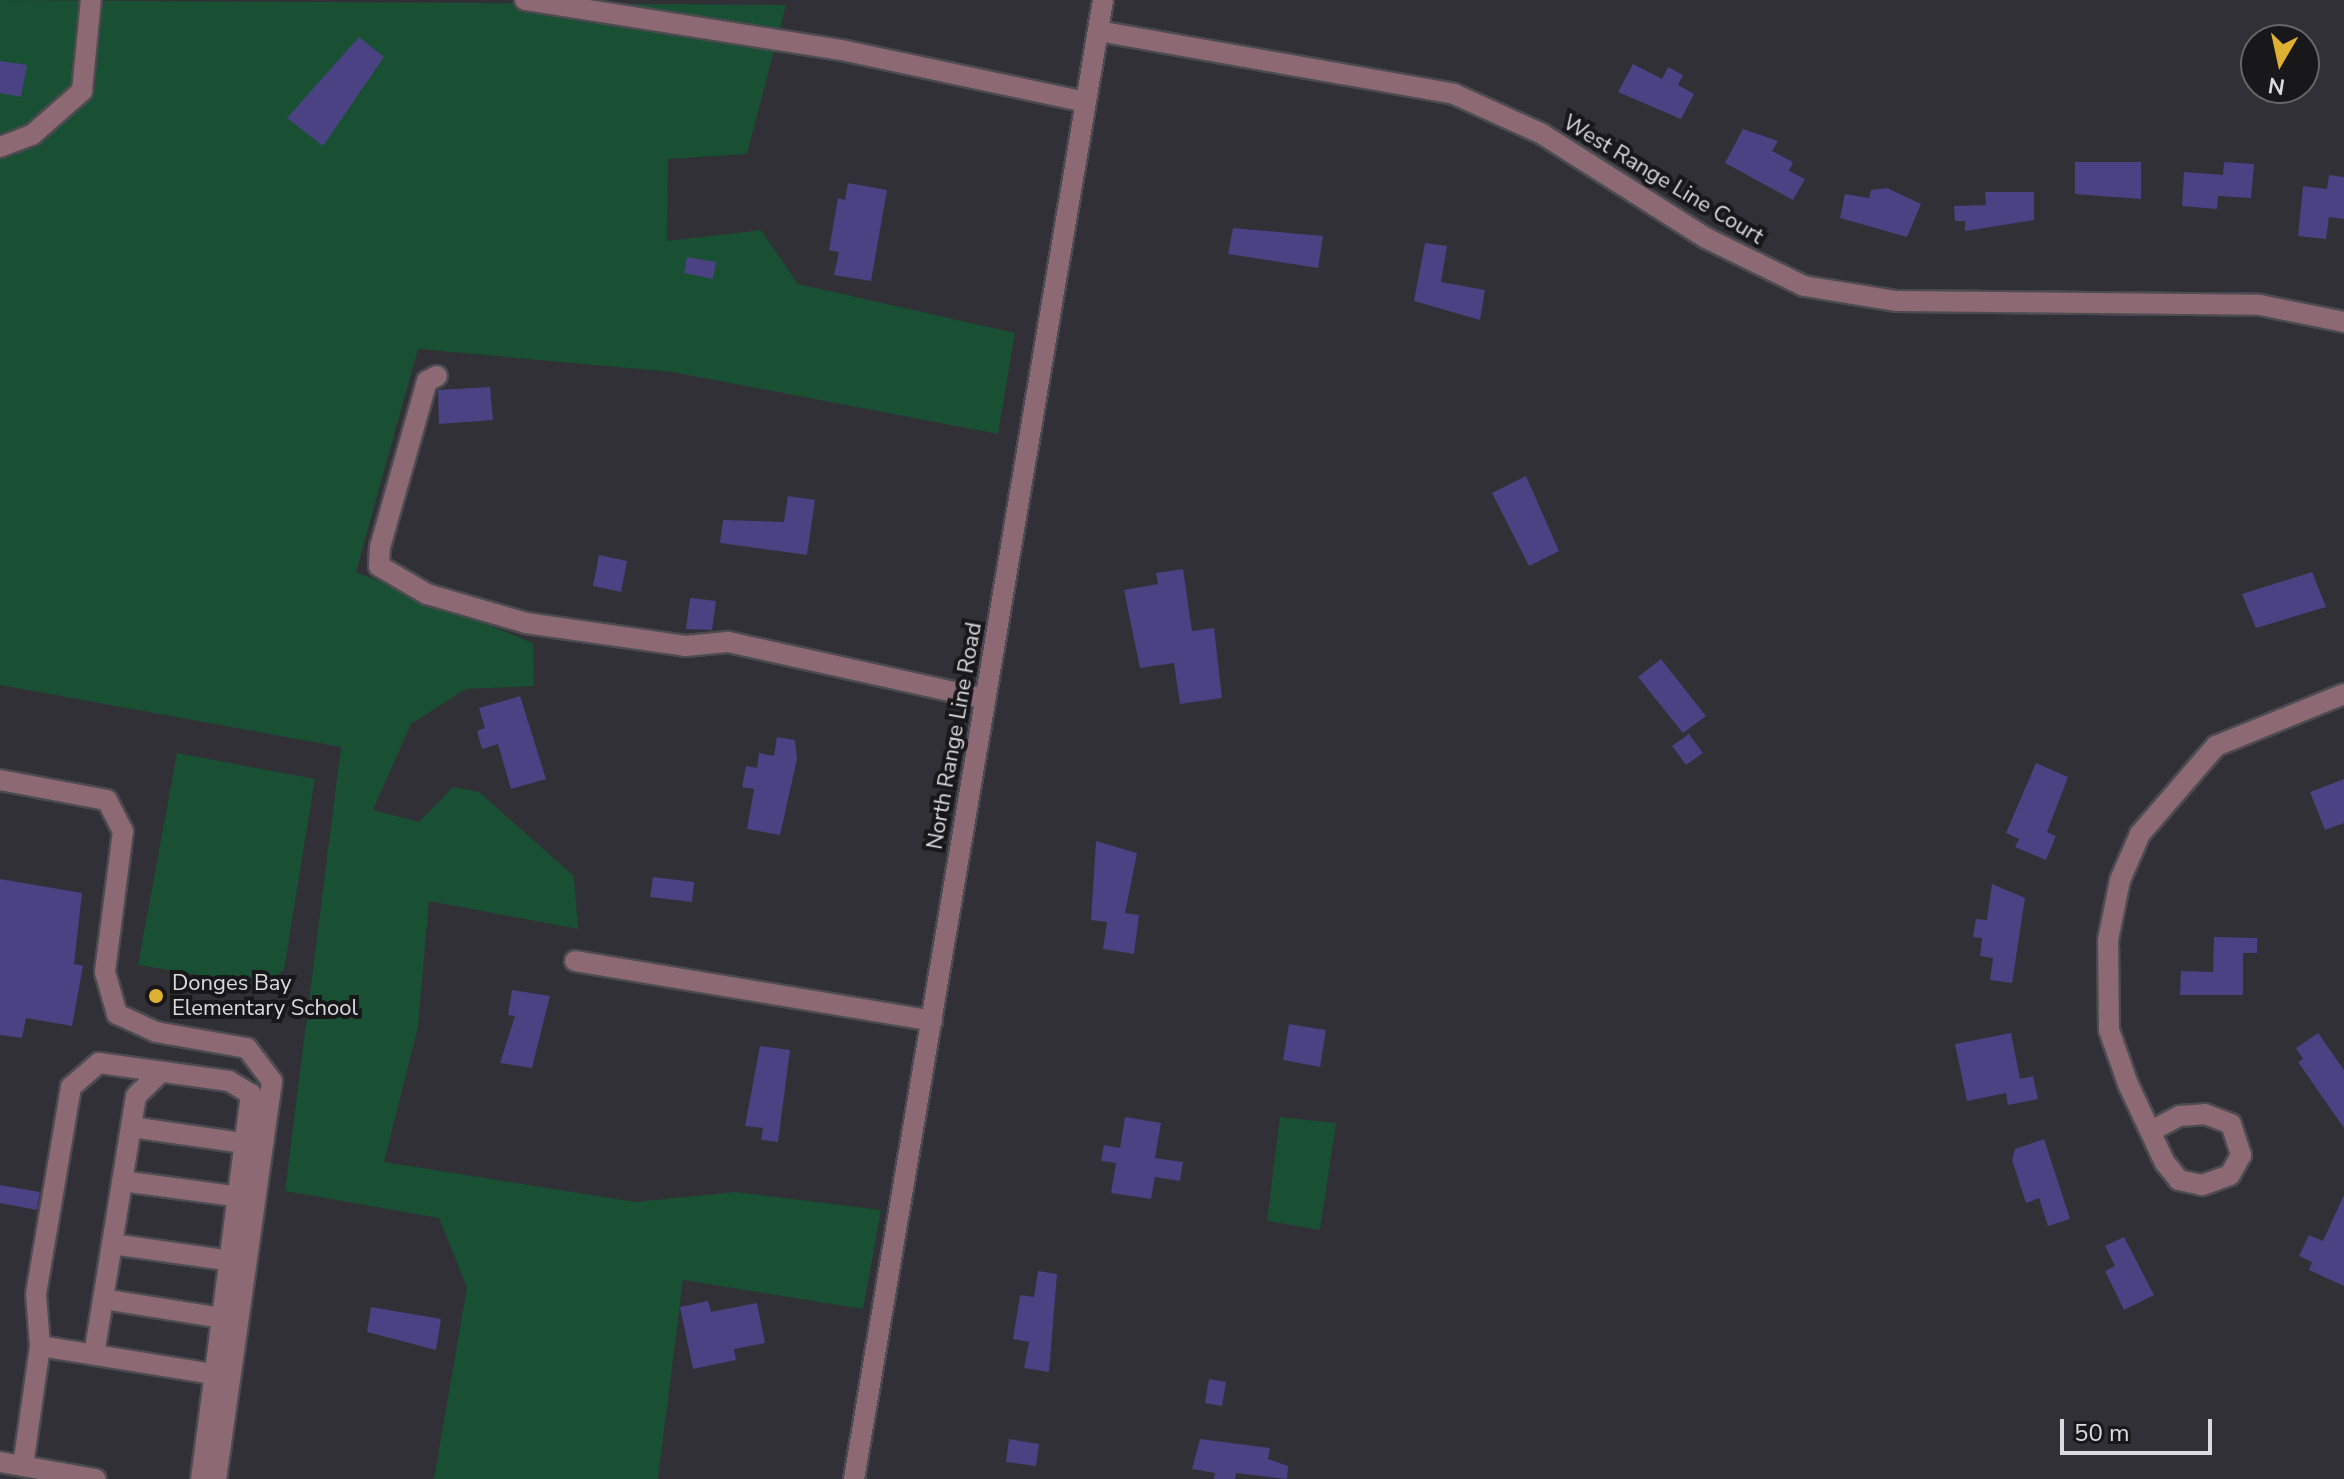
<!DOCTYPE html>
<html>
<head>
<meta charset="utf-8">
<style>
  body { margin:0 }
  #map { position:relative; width:2344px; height:1479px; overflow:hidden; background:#303036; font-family:"Nunito Sans",sans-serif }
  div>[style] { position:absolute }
  .green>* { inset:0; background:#194f33 }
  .building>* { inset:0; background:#4a4282 }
  .roads { filter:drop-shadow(2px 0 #4b4b51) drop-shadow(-2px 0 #4b4b51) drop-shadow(0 2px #4b4b51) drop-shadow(0 -2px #4b4b51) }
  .minor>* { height:20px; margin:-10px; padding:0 10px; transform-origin:10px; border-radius:10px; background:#8c6973 }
  .dots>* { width:22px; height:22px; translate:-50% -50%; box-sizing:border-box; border:4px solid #18181b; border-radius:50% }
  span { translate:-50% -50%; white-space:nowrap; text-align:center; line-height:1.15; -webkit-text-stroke:8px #18181b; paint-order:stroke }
  .street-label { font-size:22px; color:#dbdbdf }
  .poi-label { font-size:22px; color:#dbdbdf }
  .left { translate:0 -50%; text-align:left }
  .north { position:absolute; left:2240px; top:24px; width:80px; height:80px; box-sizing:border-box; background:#18181b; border:2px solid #666669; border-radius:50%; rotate:189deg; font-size:22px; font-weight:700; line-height:32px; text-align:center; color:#dbdbdf }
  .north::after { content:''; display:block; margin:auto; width:28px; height:36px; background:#deb133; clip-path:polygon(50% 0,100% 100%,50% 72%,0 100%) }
  .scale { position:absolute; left:2060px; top:1419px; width:152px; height:36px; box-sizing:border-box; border:4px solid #dbdbdf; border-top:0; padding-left:10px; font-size:24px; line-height:28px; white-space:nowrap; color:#dbdbdf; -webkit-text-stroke:6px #18181b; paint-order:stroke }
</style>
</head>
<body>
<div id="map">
  <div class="green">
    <div style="clip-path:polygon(0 0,786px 5px,747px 154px,668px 159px,667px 241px,761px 230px,798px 284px,1015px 333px,998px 434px,672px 372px,418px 349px,356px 572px,533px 643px,534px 686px,466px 689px,411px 724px,373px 810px,419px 822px,453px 787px,479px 792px,574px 876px,578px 929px,429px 901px,418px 1027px,384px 1162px,635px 1202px,735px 1192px,881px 1210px,863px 1309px,683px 1280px,658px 1479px,434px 1479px,467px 1287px,439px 1218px,285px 1191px,341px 747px,0 685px)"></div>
    <div style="clip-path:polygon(177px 753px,315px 779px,284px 970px,265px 986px,138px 965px)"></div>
    <div style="clip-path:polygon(1280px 1117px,1336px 1123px,1320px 1230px,1267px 1221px)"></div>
  </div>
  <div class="building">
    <div style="clip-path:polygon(359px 37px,384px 57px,323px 146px,287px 118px)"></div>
    <div style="clip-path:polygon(0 61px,27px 65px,21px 97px,0 93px)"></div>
    <div style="clip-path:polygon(1633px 64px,1662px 79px,1668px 67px,1683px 75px,1678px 85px,1694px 94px,1681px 119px,1618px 92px)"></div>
    <div style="clip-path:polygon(1743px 129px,1778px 141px,1772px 151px,1793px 162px,1789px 171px,1805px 179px,1793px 200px,1725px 163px)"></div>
    <div style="clip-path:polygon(2075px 162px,2141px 162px,2141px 199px,2075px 194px)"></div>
    <div style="clip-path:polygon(2224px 162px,2254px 164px,2251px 198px,2218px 196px,2217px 209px,2182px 206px,2184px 172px,2223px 175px)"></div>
    <div style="clip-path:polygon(2329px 175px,2344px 177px,2344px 219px,2329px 217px,2326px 239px,2298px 236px,2303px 186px,2327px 189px)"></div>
    <div style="clip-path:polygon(848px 183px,887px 190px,871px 281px,834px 275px,839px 252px,829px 250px,838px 198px,845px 200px)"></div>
    <div style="clip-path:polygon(1887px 188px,1921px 204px,1907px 237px,1840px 218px,1845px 194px,1869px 198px,1871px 190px)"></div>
    <div style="clip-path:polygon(1985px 192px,2034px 192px,2034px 220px,1965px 231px,1965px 221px,1955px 221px,1954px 206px,1986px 205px)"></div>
    <div style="clip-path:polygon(1233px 228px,1323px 236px,1318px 268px,1228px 254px)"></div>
    <div style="clip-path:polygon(1425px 243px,1447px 246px,1441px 282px,1485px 290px,1480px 320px,1414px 301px)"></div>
    <div style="clip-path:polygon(687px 257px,716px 262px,713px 279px,684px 273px)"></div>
    <div style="clip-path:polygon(490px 387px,493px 420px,439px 424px,438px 390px)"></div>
    <div style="clip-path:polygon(1526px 476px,1559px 551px,1529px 566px,1492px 493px)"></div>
    <div style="clip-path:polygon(788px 496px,815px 500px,807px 555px,720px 543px,723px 520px,784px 522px)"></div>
    <div style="clip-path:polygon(599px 555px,627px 561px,621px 592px,593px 586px)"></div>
    <div style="clip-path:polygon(1183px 569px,1192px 631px,1214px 628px,1222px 698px,1180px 704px,1174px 663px,1140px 668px,1124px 590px,1158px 584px,1156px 573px)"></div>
    <div style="clip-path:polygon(2312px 572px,2326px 607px,2256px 628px,2242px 594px)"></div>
    <div style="clip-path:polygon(690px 598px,716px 601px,712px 630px,686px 629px)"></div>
    <div style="clip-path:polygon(1661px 659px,1706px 716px,1683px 733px,1638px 677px)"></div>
    <div style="clip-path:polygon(520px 696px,546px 779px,511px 789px,498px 744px,482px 749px,477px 731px,485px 728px,479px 708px)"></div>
    <div style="clip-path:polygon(1689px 734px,1703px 753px,1686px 765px,1672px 746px)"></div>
    <div style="clip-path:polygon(777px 737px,795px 740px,797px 759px,780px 835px,747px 829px,754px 789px,742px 787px,746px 766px,757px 768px,759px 753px,774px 756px)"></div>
    <div style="clip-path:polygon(2036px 763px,2068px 777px,2047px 832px,2056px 836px,2046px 860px,2015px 847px,2019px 839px,2006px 833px)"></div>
    <div style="clip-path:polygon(2344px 779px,2344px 823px,2325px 830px,2310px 792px)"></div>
    <div style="clip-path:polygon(1096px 841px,1137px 853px,1125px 913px,1139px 915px,1134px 954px,1103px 949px,1107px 922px,1091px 920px)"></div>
    <div style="clip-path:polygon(653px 877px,694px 882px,692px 902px,650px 897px)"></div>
    <div style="clip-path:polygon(0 879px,82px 893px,74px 964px,83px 966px,72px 1026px,26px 1018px,22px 1038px,0 1035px)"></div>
    <div style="clip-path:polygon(1992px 884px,2025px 898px,2012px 983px,1990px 980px,1993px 958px,1980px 956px,1982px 938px,1973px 937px,1976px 919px,1987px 920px)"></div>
    <div style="clip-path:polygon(2214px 937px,2257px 938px,2257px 953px,2243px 953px,2243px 995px,2180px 995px,2181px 971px,2213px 972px)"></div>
    <div style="clip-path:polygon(512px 990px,550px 996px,532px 1068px,500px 1063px,515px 1016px,508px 1015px)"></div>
    <div style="clip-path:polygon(1289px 1024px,1326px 1030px,1320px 1067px,1283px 1060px)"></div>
    <div style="clip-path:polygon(2011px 1033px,2020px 1079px,2033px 1076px,2038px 1099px,2008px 1105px,2006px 1093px,1967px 1101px,1955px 1044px)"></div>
    <div style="clip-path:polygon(2318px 1033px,2344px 1070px,2344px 1128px,2298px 1062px,2303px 1059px,2296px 1048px)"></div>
    <div style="clip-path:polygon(760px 1046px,790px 1050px,778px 1142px,761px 1140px,763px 1128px,745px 1126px)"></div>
    <div style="clip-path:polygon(1125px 1117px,1161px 1123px,1155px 1158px,1183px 1162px,1180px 1181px,1155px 1177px,1151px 1199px,1111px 1193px,1116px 1163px,1101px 1161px,1104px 1145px,1120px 1148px)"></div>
    <div style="clip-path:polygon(2044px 1139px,2070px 1219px,2048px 1226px,2039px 1198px,2026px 1203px,2012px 1160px,2015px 1149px)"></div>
    <div style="clip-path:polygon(0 1185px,40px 1192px,37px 1210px,0 1203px)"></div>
    <div style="clip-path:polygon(2344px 1195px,2344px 1286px,2309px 1270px,2312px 1262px,2299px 1256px,2309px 1235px,2323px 1241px)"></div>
    <div style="clip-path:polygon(2124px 1237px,2154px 1295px,2124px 1310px,2105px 1271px,2115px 1266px,2105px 1246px)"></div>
    <div style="clip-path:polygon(1038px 1271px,1057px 1274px,1049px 1372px,1024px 1368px,1029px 1342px,1013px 1339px,1020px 1295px,1034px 1297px)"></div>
    <div style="clip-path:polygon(708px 1301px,711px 1312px,757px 1303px,765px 1343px,734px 1349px,736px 1360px,693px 1369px,680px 1307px)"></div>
    <div style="clip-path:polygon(371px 1307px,441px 1319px,436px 1350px,367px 1332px)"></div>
    <div style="clip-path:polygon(1209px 1379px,1226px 1382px,1222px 1406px,1205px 1403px)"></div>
    <div style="clip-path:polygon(1009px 1439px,1039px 1444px,1036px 1466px,1006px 1462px)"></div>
    <div style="clip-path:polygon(1200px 1439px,1270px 1448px,1268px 1459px,1288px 1466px,1287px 1479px,1236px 1473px,1235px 1479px,1214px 1479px,1215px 1473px,1192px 1469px)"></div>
  </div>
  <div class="roads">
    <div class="minor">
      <div style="left:525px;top:0;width:325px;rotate:9deg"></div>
      <div style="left:846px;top:51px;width:245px;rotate:12deg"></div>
      <div style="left:1098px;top:31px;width:362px;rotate:10deg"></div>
      <div style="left:1454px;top:94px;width:97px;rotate:24.4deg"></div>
      <div style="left:1542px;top:134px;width:194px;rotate:32.4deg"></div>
      <div style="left:1706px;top:238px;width:109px;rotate:26.1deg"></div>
      <div style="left:1804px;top:286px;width:94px;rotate:9.2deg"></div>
      <div style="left:1897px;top:301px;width:363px;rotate:0.6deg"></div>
      <div style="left:2260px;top:305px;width:86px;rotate:11.4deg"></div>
      <div style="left:0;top:147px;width:34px;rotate:-21deg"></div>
      <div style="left:32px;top:135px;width:67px;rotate:-41.3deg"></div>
      <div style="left:82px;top:91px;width:91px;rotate:-84.4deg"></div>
      <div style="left:437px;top:376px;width:11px;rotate:153deg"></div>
      <div style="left:427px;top:381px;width:173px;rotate:105.8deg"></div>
      <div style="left:380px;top:547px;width:19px;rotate:93deg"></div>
      <div style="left:379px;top:566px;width:56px;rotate:30.3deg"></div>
      <div style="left:427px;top:594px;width:103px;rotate:16.3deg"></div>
      <div style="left:526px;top:623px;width:161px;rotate:8.2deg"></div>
      <div style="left:685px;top:646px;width:43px;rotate:-5.3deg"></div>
      <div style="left:728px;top:642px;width:263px;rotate:12.5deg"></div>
      <div style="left:0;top:780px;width:109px;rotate:10.6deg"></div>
      <div style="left:107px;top:800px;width:35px;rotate:63deg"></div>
      <div style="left:123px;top:831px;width:142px;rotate:97.3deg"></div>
      <div style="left:105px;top:972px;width:44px;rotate:74.1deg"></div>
      <div style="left:117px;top:1014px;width:43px;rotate:24.8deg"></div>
      <div style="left:156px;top:1032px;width:92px;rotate:10deg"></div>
      <div style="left:247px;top:1048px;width:41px;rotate:52.9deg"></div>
      <div style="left:272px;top:1081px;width:402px;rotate:98deg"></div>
      <div style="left:575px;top:961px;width:362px;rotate:9.5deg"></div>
      <div style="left:131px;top:1127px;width:119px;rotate:8.2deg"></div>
      <div style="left:2151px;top:1131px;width:32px;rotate:-28deg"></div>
      <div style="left:2179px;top:1116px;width:26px;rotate:-4deg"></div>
      <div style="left:2205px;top:1114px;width:28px;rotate:21deg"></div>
      <div style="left:2231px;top:1124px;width:33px;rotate:72deg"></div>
      <div style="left:2241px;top:1155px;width:23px;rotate:119deg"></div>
      <div style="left:2230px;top:1175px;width:30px;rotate:160deg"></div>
      <div style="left:2202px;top:1185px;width:24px;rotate:-168deg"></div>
      <div style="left:2179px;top:1180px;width:22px;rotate:-129deg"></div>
      <div style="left:2165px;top:1163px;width:87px;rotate:-115.1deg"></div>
      <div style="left:2128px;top:1084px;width:57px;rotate:-109.4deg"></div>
      <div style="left:2109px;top:1030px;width:90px;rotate:-90.6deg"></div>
      <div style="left:2108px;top:940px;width:61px;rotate:-78.7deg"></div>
      <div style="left:2120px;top:880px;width:50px;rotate:-66.5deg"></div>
      <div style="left:2140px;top:834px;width:116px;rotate:-49.2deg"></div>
      <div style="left:2216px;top:746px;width:138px;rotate:-22.1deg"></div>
      <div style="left:122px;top:1181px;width:119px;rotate:7.7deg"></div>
      <div style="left:112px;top:1244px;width:120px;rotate:8.1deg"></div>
      <div style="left:103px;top:1299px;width:121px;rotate:9.1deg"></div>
      <div style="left:40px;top:1346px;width:175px;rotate:9.2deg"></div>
      <div style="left:94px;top:1355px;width:262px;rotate:-80.8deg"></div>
      <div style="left:136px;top:1096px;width:35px;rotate:-44deg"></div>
      <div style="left:0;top:1462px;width:97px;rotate:10.1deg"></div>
      <div style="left:23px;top:1466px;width:121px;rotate:-81.9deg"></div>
      <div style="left:40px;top:1346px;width:52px;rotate:-94.4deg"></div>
      <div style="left:36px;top:1294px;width:210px;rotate:-80.4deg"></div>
      <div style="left:71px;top:1087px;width:37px;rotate:-41deg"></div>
      <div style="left:99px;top:1063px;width:131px;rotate:7.9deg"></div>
      <div style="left:229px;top:1081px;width:26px;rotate:31deg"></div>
      <div style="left:251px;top:1094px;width:388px;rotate:97.4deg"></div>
      <div style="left:854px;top:1479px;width:1500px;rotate:-80.44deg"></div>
    </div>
  </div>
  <div class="dots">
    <div style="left:156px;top:996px;background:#deb133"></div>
  </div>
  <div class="street-label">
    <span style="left:1663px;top:180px;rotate:31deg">West Range Line Court</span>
    <span style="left:955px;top:736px;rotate:-80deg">North Range Line Road</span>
  </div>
  <div class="poi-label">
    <span class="left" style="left:172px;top:996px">Donges Bay<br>Elementary School</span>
  </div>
  <div class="north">N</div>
  <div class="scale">50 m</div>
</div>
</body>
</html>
